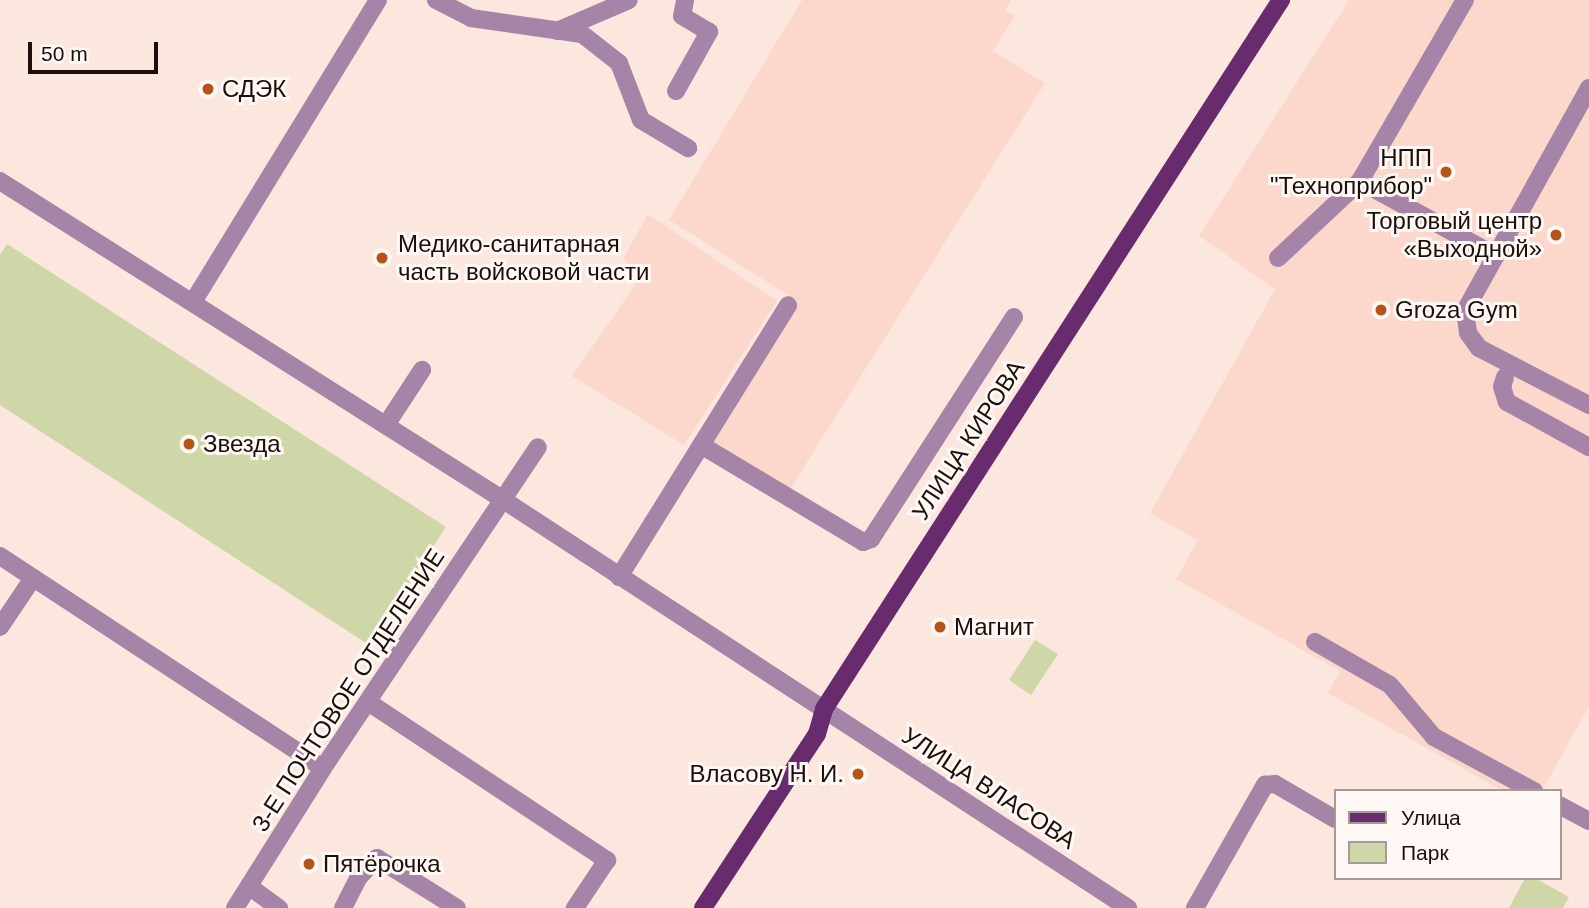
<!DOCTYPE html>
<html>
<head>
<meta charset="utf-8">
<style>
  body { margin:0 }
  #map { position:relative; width:1589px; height:908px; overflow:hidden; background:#fce7df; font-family:Arial,sans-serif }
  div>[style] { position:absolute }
  .built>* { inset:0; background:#fbd8cb }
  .green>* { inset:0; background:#cfd6a7 }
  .minor>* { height:18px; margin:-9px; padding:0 9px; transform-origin:9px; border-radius:9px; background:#a684a8 }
  .major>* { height:18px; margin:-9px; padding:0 9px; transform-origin:9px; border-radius:9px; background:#682b6d }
  .dots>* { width:19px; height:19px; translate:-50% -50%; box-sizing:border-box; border:4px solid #fff8f5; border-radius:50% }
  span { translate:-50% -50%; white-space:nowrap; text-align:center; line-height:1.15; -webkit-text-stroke:6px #fff8f5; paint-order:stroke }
  .poi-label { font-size:24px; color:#1b0f0b }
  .left { translate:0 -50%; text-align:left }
  .right { translate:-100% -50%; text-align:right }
  .street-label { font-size:24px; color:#1b0f0b }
  .legend { position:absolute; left:1334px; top:789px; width:228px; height:91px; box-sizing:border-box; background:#fff8f5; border:2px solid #a49b97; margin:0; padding:9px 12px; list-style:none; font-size:21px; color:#1b0f0b }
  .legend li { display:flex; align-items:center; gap:14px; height:35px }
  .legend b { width:35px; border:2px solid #a49b97 }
  .scale { position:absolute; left:28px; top:42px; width:130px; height:32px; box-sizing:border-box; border:4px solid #1b0f0b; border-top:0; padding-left:9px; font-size:21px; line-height:24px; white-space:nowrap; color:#1b0f0b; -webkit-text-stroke:5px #fff8f5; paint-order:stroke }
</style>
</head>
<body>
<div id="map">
  <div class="built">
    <div style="clip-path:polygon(802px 0,1011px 0,1005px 10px,1015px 16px,993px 51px,1045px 83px,790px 489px,710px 440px,797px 301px,669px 220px)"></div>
    <div style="clip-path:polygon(1349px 0,1589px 0,1589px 706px,1542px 791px,1503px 791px,1328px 693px,1340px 671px,1176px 579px,1198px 540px,1150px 513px,1275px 289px,1199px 236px)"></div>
    <div style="clip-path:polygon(648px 214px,777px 301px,684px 445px,572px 376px,635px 285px,624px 257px)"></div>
  </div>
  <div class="green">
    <div style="clip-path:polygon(7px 244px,446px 527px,369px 645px,0 405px,0 255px)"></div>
    <div style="clip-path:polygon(1035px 640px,1058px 654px,1031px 695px,1009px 680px)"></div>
    <div style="clip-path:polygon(1525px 878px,1535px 878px,1569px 897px,1563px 908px,1509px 908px)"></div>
  </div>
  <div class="minor">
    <div style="left:436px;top:0;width:39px;rotate:27deg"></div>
    <div style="left:471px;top:18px;width:112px;rotate:8.2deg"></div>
    <div style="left:582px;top:34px;width:47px;rotate:38.1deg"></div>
    <div style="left:619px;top:63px;width:61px;rotate:68.9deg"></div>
    <div style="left:641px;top:120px;width:55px;rotate:30.8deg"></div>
    <div style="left:557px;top:31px;width:78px;rotate:-23.3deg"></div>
    <div style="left:1589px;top:88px;width:255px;rotate:119.1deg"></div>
    <div style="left:1465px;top:311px;width:22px;rotate:82deg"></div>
    <div style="left:1468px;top:333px;width:19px;rotate:54deg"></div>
    <div style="left:1479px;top:348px;width:124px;rotate:27.4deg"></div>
    <div style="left:676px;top:91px;width:68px;rotate:-60.8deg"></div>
    <div style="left:709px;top:32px;width:31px;rotate:-149deg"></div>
    <div style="left:682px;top:16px;width:16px;rotate:-79deg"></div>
    <div style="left:0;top:181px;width:594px;rotate:32.35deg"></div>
    <div style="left:502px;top:499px;width:748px;rotate:33.16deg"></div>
    <div style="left:1360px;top:181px;width:155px;rotate:28.9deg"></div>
    <div style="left:1278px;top:258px;width:112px;rotate:-43.2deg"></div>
    <div style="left:1360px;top:181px;width:209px;rotate:-59.9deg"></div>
    <div style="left:193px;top:302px;width:354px;rotate:-58.5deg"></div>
    <div style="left:1505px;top:377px;width:10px;rotate:107deg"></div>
    <div style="left:1502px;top:387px;width:16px;rotate:72deg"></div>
    <div style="left:1507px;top:402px;width:94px;rotate:28.8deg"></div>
    <div style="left:386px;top:425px;width:66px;rotate:-56.8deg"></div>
    <div style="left:701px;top:445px;width:189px;rotate:30.9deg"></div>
    <div style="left:863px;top:542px;width:9px;rotate:-21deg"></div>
    <div style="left:871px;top:539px;width:264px;rotate:-57.2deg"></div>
    <div style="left:0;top:556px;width:386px;rotate:33.3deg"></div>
    <div style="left:619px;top:577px;width:320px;rotate:-58.1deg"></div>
    <div style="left:0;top:627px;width:59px;rotate:-56deg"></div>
    <div style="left:1315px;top:642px;width:86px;rotate:29.8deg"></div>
    <div style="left:1390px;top:685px;width:68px;rotate:49.8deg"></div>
    <div style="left:1434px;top:737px;width:114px;rotate:28.4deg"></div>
    <div style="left:368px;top:702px;width:287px;rotate:33.5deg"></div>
    <div style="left:607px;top:860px;width:58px;rotate:123.7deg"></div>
    <div style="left:1559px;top:805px;width:34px;rotate:28deg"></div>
    <div style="left:250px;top:887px;width:36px;rotate:36deg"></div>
    <div style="left:235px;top:908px;width:165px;rotate:-57.8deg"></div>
    <div style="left:323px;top:768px;width:386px;rotate:-56.2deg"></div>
    <div style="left:343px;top:908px;width:35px;rotate:-63deg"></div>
    <div style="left:359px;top:877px;width:26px;rotate:-47deg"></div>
    <div style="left:377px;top:858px;width:94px;rotate:32deg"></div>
    <div style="left:1195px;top:908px;width:142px;rotate:-60.4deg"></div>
    <div style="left:1265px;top:785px;width:10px;rotate:-6deg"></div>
    <div style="left:1275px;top:784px;width:69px;rotate:30.3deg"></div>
  </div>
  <div class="major">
    <div style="left:703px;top:908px;width:208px;rotate:-56.8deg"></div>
    <div style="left:817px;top:734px;width:26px;rotate:-74deg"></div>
    <div style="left:824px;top:709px;width:844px;rotate:-57.2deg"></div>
  </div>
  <div class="dots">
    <div style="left:208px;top:89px;background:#b65417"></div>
    <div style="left:1446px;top:172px;background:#b65417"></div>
    <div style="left:1556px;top:235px;background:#b65417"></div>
    <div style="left:382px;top:258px;background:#b65417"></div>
    <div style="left:1381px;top:310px;background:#b65417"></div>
    <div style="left:189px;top:444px;background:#b65417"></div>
    <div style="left:940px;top:627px;background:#b65417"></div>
    <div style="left:858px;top:774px;background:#b65417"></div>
    <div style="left:309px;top:864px;background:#b65417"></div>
  </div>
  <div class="poi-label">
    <span class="left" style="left:222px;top:89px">СДЭК</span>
    <span class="right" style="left:1432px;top:172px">НПП<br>"Техноприбор"</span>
    <span class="right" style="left:1542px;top:235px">Торговый центр<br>«Выходной»</span>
    <span class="left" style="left:398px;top:258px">Медико-санитарная<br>часть войсковой части</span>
    <span class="left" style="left:1395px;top:310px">Groza Gym</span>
    <span class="left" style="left:203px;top:444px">Звезда</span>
    <span class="left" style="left:954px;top:627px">Магнит</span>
    <span class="right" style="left:844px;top:774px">Власову Н. И.</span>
    <span class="left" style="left:323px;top:864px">Пятёрочка</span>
  </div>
  <div class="street-label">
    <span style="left:968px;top:440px;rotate:-57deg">УЛИЦА КИРОВА</span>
    <span style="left:348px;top:690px;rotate:-57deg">3-Е ПОЧТОВОЕ ОТДЕЛЕНИЕ</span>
    <span style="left:989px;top:788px;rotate:33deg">УЛИЦА ВЛАСОВА</span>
  </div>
  <ul class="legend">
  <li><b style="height:9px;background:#682b6d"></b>Улица</li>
  <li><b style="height:19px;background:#cfd6a7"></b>Парк</li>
  </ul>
  <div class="scale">50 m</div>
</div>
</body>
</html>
